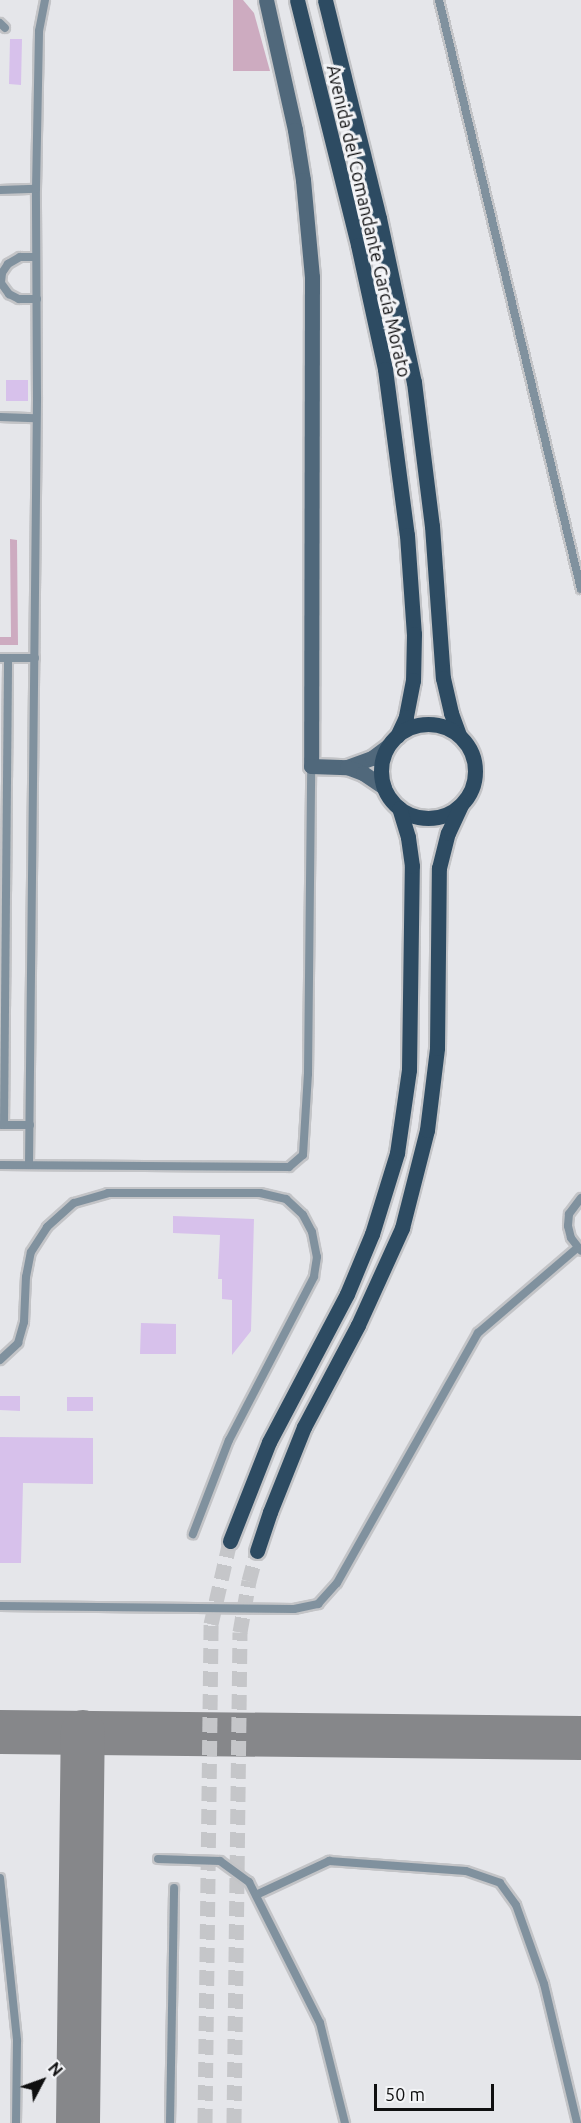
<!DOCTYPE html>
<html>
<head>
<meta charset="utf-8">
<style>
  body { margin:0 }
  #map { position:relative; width:581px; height:2123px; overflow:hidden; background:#e5e6ea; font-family:Ubuntu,sans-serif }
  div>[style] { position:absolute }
  .green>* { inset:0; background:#cdabc0 }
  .taxiway>* { height:44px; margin:-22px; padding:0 22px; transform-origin:22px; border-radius:22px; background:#86878a }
  .building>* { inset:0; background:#d7c1eb }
  .primary-tunnel>* { height:15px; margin-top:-7.5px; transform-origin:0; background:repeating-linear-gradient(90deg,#c5c6c9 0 15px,transparent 0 23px) }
  .roads { filter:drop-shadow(2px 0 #c3c4c7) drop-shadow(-2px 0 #c3c4c7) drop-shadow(0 2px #c3c4c7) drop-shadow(0 -2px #c3c4c7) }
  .lane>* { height:8px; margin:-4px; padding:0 4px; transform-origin:4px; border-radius:4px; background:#80919e }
  .secondary>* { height:15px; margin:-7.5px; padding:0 7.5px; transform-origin:7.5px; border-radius:7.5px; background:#50687b }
  .primary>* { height:15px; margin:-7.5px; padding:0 7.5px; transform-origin:7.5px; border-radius:7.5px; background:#2d4b62 }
  .primary>.ring { margin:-7.5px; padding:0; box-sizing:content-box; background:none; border:15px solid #2d4b62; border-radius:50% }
  span { translate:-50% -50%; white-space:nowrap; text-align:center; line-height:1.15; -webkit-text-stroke:6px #f3f4f7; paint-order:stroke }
  .street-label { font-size:18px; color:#0f0f10 }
  .north { position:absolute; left:12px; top:2051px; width:60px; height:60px; -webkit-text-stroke:4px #f3f4f7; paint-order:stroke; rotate:49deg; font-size:16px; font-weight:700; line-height:24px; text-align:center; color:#0f0f10 }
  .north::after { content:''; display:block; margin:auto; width:21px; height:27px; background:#0f0f10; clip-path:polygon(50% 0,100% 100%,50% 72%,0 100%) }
  .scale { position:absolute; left:374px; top:2084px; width:120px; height:27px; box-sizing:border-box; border:3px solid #0f0f10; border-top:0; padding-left:8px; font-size:18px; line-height:21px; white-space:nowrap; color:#0f0f10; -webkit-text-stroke:4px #f3f4f7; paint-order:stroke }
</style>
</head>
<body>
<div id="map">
  <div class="green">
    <div style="clip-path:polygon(233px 0,243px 0,254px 13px,270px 71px,233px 71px)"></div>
    <div style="clip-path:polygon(10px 539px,17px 540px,18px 645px,0 645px,0 637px,11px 637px)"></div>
  </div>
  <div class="taxiway">
    <div style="left:0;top:1732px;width:581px;rotate:0.59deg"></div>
    <div style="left:78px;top:2123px;width:391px;rotate:-89.3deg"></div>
  </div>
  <div class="building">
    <div style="clip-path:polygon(10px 39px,22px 39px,21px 85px,9px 84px)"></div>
    <div style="clip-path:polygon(6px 380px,28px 380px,28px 401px,6px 401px)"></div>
    <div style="clip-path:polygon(173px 1216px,254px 1219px,251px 1331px,232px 1355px,232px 1300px,222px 1299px,222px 1279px,218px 1279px,220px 1235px,173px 1233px)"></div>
    <div style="clip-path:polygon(141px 1323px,176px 1324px,176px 1354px,140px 1354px)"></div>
    <div style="clip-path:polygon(0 1396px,20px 1396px,20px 1411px,0 1410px)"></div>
    <div style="clip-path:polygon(67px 1397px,93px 1397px,93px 1411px,67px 1411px)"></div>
    <div style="clip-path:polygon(0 1437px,93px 1438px,93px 1484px,23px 1483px,21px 1563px,0 1563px)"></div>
  </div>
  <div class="primary-tunnel">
    <div style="left:205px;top:2123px;width:499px;rotate:-89.3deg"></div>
    <div style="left:211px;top:1624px;width:85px;rotate:-77.1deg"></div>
    <div style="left:234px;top:2123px;width:491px;rotate:-89.3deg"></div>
    <div style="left:240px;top:1632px;width:52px;rotate:-80deg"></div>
    <div style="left:249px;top:1581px;width:31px;rotate:-75deg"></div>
  </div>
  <div class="roads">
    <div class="lane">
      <div style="left:439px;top:0;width:606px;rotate:76.45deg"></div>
      <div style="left:0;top:23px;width:7px;rotate:45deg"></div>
      <div style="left:0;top:190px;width:36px;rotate:-2deg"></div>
      <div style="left:36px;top:257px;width:16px;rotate:180deg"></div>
      <div style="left:20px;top:257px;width:14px;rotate:150deg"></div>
      <div style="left:8px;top:264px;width:11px;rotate:124deg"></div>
      <div style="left:2px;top:273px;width:10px;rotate:96deg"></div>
      <div style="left:1px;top:283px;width:14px;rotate:54deg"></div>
      <div style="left:9px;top:294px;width:11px;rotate:27deg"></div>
      <div style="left:19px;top:299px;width:18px"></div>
      <div style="left:0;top:417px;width:35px;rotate:2deg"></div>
      <div style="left:0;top:658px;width:35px"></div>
      <div style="left:1px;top:1125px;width:29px"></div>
      <div style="left:4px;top:1125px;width:467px;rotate:-89.5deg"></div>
      <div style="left:0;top:1165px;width:289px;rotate:0.4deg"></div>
      <div style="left:289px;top:1167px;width:18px;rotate:-41deg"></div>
      <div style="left:303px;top:1155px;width:81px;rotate:-86.5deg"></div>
      <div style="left:308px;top:1074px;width:308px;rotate:-89.4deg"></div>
      <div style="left:29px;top:1165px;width:768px;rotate:-89.4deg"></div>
      <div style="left:37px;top:397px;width:208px;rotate:-90.3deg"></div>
      <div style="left:36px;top:189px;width:158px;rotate:-88.9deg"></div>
      <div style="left:39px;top:31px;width:32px;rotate:-79deg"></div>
      <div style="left:581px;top:1198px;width:20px;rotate:127deg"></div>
      <div style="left:569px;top:1214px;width:12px;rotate:95deg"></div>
      <div style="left:568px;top:1226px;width:12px;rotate:76deg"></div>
      <div style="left:571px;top:1238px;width:16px;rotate:52deg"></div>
      <div style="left:0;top:1360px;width:25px;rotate:-43deg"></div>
      <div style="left:18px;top:1343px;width:22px;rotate:-74deg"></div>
      <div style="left:24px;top:1322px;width:45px;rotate:-87.5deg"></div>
      <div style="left:26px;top:1277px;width:25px;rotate:-79deg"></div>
      <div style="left:31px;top:1252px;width:30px;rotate:-57deg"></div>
      <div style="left:47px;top:1227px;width:36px;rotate:-42deg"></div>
      <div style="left:74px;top:1203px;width:35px;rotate:-16deg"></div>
      <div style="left:108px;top:1193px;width:152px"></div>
      <div style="left:260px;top:1193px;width:27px;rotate:13deg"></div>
      <div style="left:286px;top:1199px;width:23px;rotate:43deg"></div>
      <div style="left:303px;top:1215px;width:19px;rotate:62deg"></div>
      <div style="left:312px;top:1232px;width:25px;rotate:79deg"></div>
      <div style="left:317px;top:1257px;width:20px;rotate:99deg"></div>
      <div style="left:314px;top:1277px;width:184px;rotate:117.5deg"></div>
      <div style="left:229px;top:1440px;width:101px;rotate:111deg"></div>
      <div style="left:0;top:1606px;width:294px;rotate:0.6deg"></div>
      <div style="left:294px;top:1609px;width:25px;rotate:-12deg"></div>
      <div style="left:318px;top:1604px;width:28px;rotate:-48deg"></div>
      <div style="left:337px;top:1583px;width:287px;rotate:-60.6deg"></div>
      <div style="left:478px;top:1333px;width:130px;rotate:-40.6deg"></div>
      <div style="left:158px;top:1859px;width:62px;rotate:1.8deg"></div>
      <div style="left:220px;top:1861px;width:36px;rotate:36deg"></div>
      <div style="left:249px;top:1882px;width:158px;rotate:63.3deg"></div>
      <div style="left:320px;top:2023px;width:103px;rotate:76deg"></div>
      <div style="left:0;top:1878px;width:164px;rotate:84deg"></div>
      <div style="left:17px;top:2041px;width:82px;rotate:90.7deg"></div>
      <div style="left:256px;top:1895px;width:81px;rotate:-25deg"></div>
      <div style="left:329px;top:1861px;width:137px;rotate:4.2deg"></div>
      <div style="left:466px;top:1871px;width:36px;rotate:19deg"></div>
      <div style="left:500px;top:1883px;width:27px;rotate:54deg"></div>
      <div style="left:516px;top:1905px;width:84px;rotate:70.5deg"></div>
      <div style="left:544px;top:1984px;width:143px;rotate:76.6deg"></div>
      <div style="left:170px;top:2123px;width:235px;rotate:-89deg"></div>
    </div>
    <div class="secondary">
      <div style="left:266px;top:0;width:133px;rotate:77.4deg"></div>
      <div style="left:295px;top:130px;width:51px;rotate:80.9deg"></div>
      <div style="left:303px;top:180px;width:97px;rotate:84.7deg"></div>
      <div style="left:312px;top:277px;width:489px;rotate:90.1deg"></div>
      <div style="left:311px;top:766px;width:36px;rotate:2deg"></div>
      <div style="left:347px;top:767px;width:27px;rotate:-20deg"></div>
      <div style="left:372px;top:758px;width:20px;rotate:-37deg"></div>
      <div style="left:347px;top:767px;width:17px;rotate:21deg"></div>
      <div style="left:363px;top:773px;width:25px;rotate:34deg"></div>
    </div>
    <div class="primary">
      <div style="left:297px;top:0;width:252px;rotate:76deg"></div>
      <div style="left:358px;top:245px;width:127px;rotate:77.7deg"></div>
      <div style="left:385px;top:369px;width:167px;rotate:82.5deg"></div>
      <div style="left:407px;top:535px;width:99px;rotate:86deg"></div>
      <div style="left:414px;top:634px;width:46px;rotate:91.2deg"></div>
      <div style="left:413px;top:680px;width:38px;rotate:101deg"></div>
      <div style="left:406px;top:717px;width:21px;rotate:115deg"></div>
      <div style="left:325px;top:0;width:225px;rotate:76.1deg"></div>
      <div style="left:379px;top:218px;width:168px;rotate:78deg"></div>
      <div style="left:414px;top:382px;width:145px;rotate:82.9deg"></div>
      <div style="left:432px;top:526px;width:152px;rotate:85.9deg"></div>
      <div style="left:443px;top:678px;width:36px;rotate:77deg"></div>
      <div style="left:451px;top:713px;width:23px;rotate:70deg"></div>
      <div class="ring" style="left:381px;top:724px;width:79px;height:79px"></div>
      <div style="left:230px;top:1541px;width:106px;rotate:-68.5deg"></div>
      <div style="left:269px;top:1442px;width:167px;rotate:-62.2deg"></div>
      <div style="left:347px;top:1294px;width:65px;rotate:-67.4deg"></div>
      <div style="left:372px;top:1234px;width:85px;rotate:-72.8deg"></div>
      <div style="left:397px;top:1153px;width:84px;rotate:-81.8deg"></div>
      <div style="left:409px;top:1070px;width:204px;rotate:-89.2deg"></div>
      <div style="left:412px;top:866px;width:29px;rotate:-98deg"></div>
      <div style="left:408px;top:837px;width:30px;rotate:-107deg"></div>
      <div style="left:257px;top:1551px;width:41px;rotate:-71.6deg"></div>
      <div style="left:270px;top:1512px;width:92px;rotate:-68.2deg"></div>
      <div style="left:304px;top:1427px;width:115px;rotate:-62.1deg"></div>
      <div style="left:358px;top:1325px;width:107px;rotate:-65.6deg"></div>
      <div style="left:402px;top:1228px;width:101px;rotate:-75.7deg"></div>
      <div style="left:427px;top:1130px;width:83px;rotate:-83deg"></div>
      <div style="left:437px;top:1048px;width:180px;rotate:-89.4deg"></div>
      <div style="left:439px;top:868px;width:36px;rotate:-76deg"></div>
      <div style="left:448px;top:833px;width:31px;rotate:-65deg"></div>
    </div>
  </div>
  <div class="street-label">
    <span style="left:369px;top:221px;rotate:77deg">Avenida del Comandante García Morato</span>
  </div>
  <div class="north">N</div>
  <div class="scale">50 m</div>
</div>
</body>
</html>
